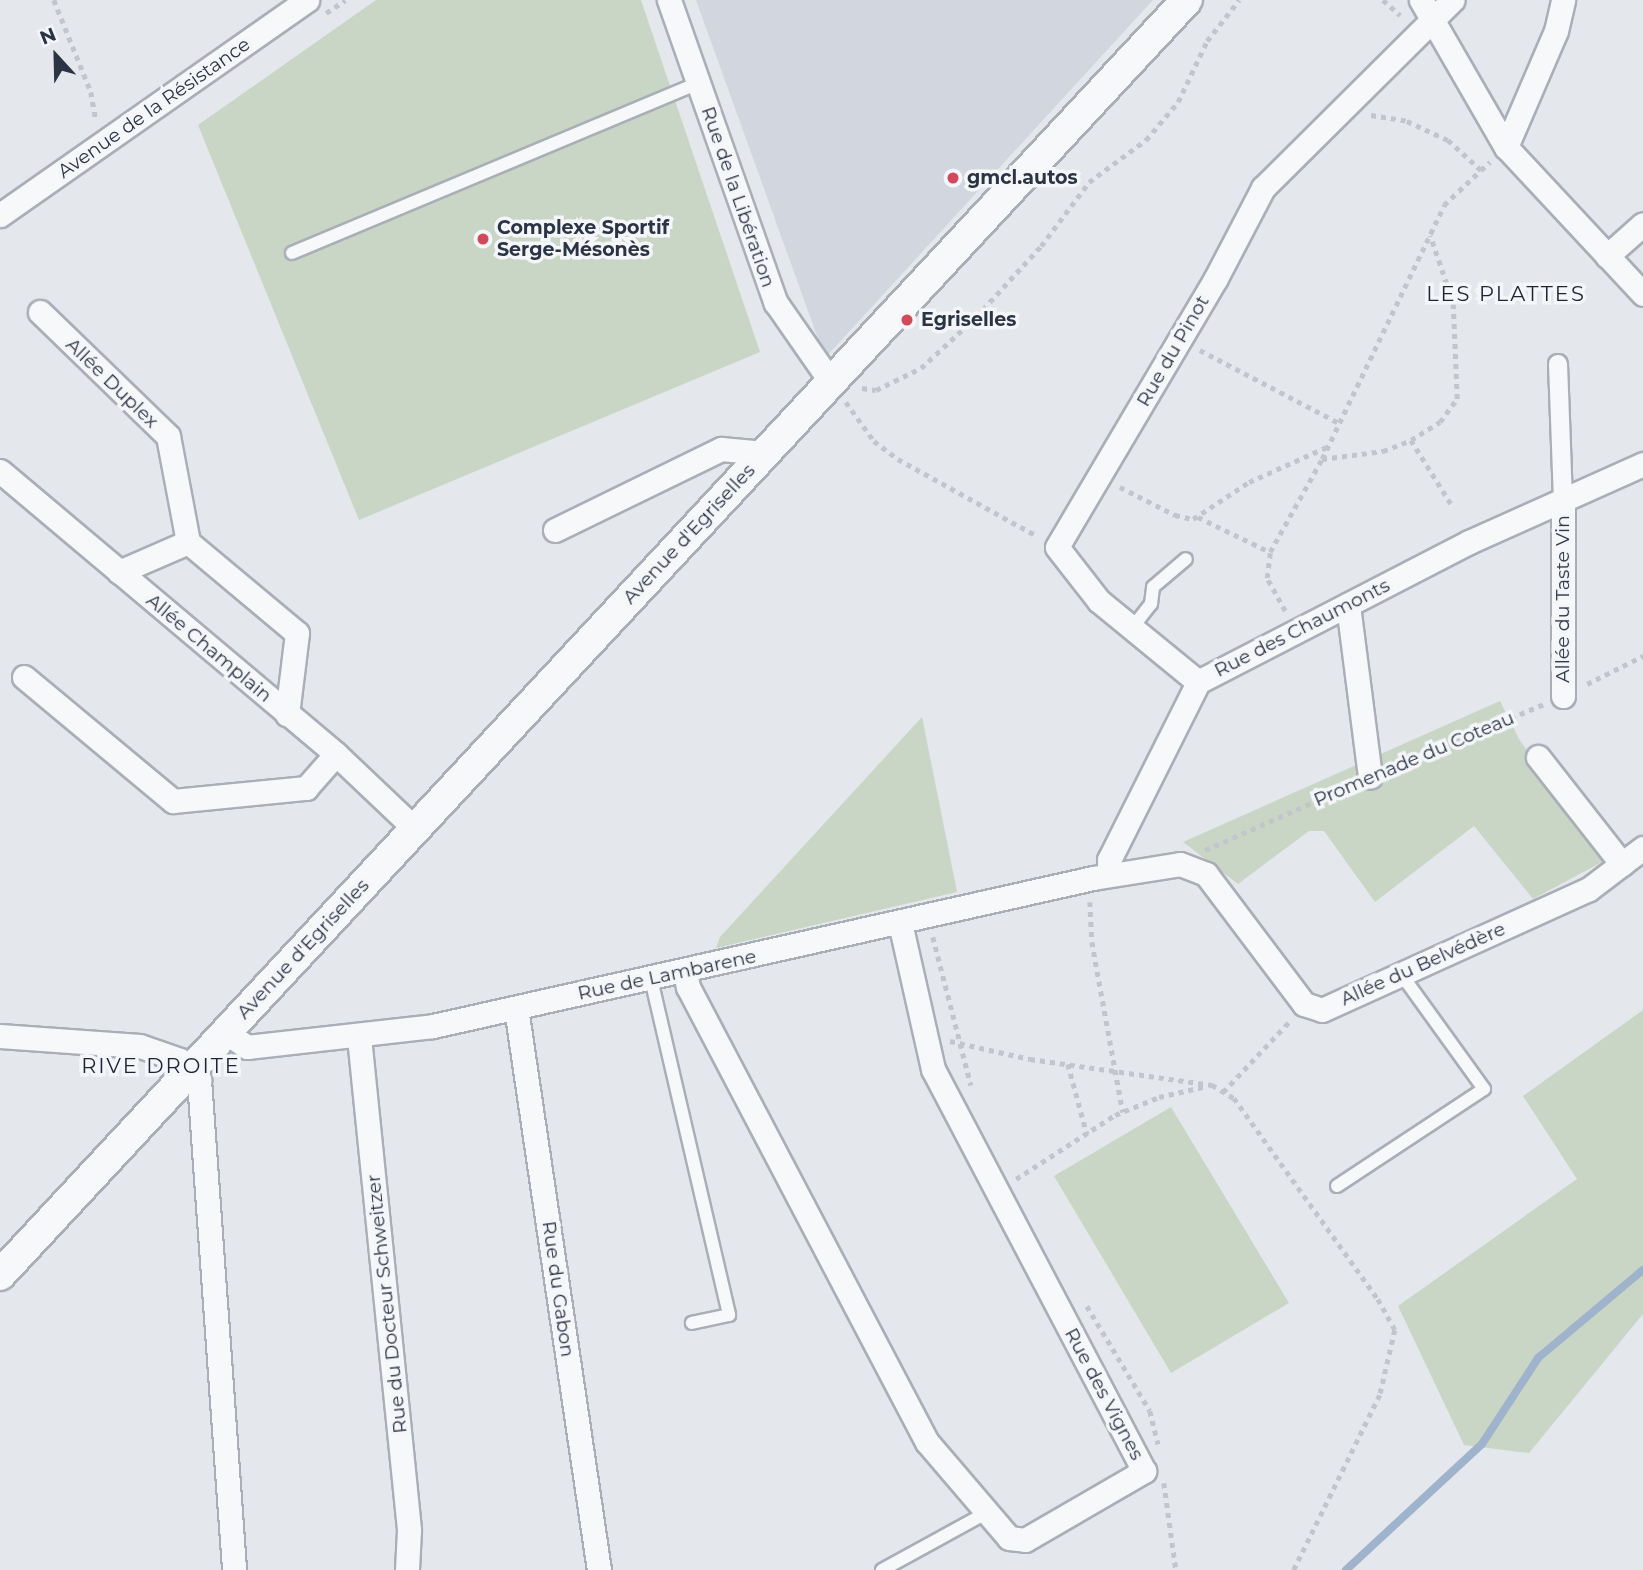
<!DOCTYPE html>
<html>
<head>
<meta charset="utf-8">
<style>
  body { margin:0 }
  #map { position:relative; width:1643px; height:1570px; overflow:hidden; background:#e4e7ec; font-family:Montserrat,sans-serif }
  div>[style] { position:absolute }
  .built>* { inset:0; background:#d2d6de }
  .green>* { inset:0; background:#c9d6c5 }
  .stream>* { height:8px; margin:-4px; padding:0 4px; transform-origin:4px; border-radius:4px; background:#9fb4cc }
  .path>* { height:4.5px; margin-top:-2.25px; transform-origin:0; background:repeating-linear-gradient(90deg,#c2c5cb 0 5px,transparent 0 10px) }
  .roads { filter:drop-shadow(2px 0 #a9aeb7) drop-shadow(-2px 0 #a9aeb7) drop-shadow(0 2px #a9aeb7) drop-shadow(0 -2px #a9aeb7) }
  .service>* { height:12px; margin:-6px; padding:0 6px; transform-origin:6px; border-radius:6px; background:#f7f8fa }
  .pedestrian>* { height:18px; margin:-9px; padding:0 9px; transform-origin:9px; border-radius:9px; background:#f7f8fa }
  .minor>* { height:23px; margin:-11.5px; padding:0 11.5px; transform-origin:11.5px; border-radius:11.5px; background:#f7f8fa }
  .tertiary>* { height:30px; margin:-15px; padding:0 15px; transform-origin:15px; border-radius:15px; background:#f7f8fa }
  .dots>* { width:19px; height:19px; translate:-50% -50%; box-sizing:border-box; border:4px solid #f4f6f9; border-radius:50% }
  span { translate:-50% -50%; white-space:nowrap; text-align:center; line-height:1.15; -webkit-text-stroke:7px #f4f6f9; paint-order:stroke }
  .street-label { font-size:19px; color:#2b3445 }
  .poi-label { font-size:19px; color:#2b3445; font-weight:700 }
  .left { translate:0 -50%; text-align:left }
  .neighbourhood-label { font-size:21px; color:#1d2536; letter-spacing:2px }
  .north { position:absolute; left:21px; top:21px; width:70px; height:70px; -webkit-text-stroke:5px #f4f6f9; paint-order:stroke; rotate:338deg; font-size:19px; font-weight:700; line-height:28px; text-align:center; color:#2b3445 }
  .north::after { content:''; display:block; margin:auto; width:24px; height:32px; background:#2b3445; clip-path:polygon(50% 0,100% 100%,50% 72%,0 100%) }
</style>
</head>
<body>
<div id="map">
  <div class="built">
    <div style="clip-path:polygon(696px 0,1153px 0,825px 358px)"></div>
  </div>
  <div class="green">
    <div style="clip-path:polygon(376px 0,641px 0,760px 352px,359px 520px,198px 125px)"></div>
    <div style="clip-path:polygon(1500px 701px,1519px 739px,1604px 861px,1533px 899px,1474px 826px,1375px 902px,1324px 831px,1309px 831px,1238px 884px,1183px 842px)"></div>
    <div style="clip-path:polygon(922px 717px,957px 892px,716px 948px,720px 937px)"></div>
    <div style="clip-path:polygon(1643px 1010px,1643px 1314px,1529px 1453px,1464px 1445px,1398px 1306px,1577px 1179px,1523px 1096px)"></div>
    <div style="clip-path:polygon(1171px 1107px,1289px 1303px,1171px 1373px,1054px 1176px)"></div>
  </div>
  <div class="stream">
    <div style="left:1346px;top:1570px;width:185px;rotate:-42.8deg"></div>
    <div style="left:1482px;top:1444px;width:103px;rotate:-56.9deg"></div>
    <div style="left:1538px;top:1358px;width:137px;rotate:-40deg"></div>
  </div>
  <div class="path">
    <div style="left:54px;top:0;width:99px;rotate:68.1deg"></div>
    <div style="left:91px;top:92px;width:28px;rotate:80deg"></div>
    <div style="left:1383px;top:0;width:23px;rotate:41deg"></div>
    <div style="left:326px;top:13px;width:23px;rotate:-34deg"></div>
    <div style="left:1371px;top:115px;width:36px;rotate:9deg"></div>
    <div style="left:1407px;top:121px;width:45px;rotate:24.9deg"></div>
    <div style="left:1448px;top:140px;width:45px;rotate:42.3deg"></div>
    <div style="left:1481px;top:170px;width:12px;rotate:-42deg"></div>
    <div style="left:1200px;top:350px;width:157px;rotate:27.7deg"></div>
    <div style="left:862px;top:388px;width:14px;rotate:8deg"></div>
    <div style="left:876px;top:390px;width:50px;rotate:-26.1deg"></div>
    <div style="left:921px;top:368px;width:75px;rotate:-42.8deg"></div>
    <div style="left:976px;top:317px;width:96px;rotate:-47.5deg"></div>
    <div style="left:1041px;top:246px;width:80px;rotate:-53.1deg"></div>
    <div style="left:1089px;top:182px;width:71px;rotate:-36.4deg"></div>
    <div style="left:1146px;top:140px;width:50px;rotate:-49.9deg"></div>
    <div style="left:1178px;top:102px;width:68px;rotate:-64.6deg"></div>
    <div style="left:1207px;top:41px;width:52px;rotate:-52deg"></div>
    <div style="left:846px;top:402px;width:48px;rotate:54.3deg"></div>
    <div style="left:874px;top:441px;width:30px;rotate:37deg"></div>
    <div style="left:898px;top:459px;width:159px;rotate:29deg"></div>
    <div style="left:1411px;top:440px;width:79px;rotate:57.9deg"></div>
    <div style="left:1322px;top:459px;width:62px;rotate:-7.5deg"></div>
    <div style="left:1383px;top:451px;width:30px;rotate:-21deg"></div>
    <div style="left:1411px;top:440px;width:34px;rotate:-32deg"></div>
    <div style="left:1440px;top:422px;width:29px;rotate:-54deg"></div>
    <div style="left:1457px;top:399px;width:96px;rotate:-92.4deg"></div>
    <div style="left:1453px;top:303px;width:71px;rotate:-108.9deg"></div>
    <div style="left:1120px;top:487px;width:62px;rotate:27deg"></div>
    <div style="left:1175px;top:515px;width:18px;rotate:13deg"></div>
    <div style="left:1193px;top:519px;width:67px;rotate:-33.5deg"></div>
    <div style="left:1249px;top:482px;width:85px;rotate:-24.2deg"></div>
    <div style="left:1198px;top:517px;width:80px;rotate:25.9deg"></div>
    <div style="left:1285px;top:611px;width:38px;rotate:-119deg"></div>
    <div style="left:1267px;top:578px;width:26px;rotate:-83deg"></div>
    <div style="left:1270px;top:552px;width:107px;rotate:-60.8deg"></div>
    <div style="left:1322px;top:459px;width:282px;rotate:-64.3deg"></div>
    <div style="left:1444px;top:205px;width:51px;rotate:-43.4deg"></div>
    <div style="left:1587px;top:684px;width:63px;rotate:-26.6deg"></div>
    <div style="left:1391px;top:769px;width:166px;rotate:-23deg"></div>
    <div style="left:1205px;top:850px;width:158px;rotate:-23.8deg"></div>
    <div style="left:1090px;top:902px;width:40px;rotate:87.1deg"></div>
    <div style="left:1092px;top:942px;width:173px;rotate:79.7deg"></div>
    <div style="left:933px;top:937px;width:153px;rotate:75.6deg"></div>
    <div style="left:950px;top:1041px;width:82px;rotate:12.7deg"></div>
    <div style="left:1030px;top:1059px;width:184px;rotate:8.1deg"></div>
    <div style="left:1212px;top:1085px;width:26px;rotate:31deg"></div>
    <div style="left:1234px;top:1098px;width:247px;rotate:54.4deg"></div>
    <div style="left:1378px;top:1299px;width:35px;rotate:61deg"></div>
    <div style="left:1395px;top:1330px;width:67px;rotate:103deg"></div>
    <div style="left:1380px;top:1395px;width:195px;rotate:116.2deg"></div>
    <div style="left:1068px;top:1064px;width:73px;rotate:74.8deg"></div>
    <div style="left:1223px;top:1092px;width:98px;rotate:-46.7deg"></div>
    <div style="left:1016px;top:1179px;width:118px;rotate:-32.9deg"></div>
    <div style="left:1115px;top:1115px;width:48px;rotate:-22.2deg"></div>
    <div style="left:1159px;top:1097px;width:49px;rotate:-12.9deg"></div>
    <div style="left:1087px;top:1306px;width:122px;rotate:59deg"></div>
    <div style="left:1150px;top:1411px;width:34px;rotate:76deg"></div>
    <div style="left:1164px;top:1483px;width:88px;rotate:82.1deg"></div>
  </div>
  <div class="roads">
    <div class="service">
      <div style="left:292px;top:253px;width:440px;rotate:-22.7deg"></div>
      <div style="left:1132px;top:628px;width:31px;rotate:-52deg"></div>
      <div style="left:1151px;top:604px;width:17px;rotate:-83deg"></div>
      <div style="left:1153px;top:587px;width:43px;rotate:-40.3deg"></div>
      <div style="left:651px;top:979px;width:345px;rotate:76.9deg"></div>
      <div style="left:729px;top:1315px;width:38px;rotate:168deg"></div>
      <div style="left:1337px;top:1186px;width:176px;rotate:-33.4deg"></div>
      <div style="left:1484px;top:1089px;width:142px;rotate:-125.8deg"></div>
      <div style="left:882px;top:1570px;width:119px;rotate:-28.7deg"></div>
    </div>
    <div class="pedestrian">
      <div style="left:1558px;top:364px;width:138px;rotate:87.9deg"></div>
    </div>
    <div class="minor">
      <div style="left:669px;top:0;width:321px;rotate:70.6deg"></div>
      <div style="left:776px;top:303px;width:96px;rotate:55.2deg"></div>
      <div style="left:1421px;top:0;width:170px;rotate:60deg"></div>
      <div style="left:1506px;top:147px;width:201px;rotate:47deg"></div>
      <div style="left:1506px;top:147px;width:126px;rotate:-66.7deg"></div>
      <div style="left:1556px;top:31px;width:32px;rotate:-77deg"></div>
      <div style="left:0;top:215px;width:375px;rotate:-35deg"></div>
      <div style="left:1607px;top:256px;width:48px;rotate:-41.6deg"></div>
      <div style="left:40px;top:312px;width:178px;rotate:44.1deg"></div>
      <div style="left:168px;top:436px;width:108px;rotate:79.3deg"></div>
      <div style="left:0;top:471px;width:439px;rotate:40.1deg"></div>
      <div style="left:336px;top:754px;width:109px;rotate:43.5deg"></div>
      <div style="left:1563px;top:502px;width:194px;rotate:90deg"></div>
      <div style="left:555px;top:530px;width:185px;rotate:-26deg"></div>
      <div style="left:721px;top:449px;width:44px;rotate:5.2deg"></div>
      <div style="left:119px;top:572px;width:75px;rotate:-23.5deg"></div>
      <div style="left:188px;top:542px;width:142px;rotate:39.9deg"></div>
      <div style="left:297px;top:633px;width:82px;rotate:97deg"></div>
      <div style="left:1348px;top:605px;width:173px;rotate:82.7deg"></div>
      <div style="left:24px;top:677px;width:194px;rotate:39.8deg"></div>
      <div style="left:173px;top:801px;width:134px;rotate:-5.6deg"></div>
      <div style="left:306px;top:788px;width:45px;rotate:-48.6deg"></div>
      <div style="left:1198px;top:682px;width:128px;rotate:-140.7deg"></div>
      <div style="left:1099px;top:601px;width:68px;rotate:-127.9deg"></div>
      <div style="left:1057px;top:547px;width:312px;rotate:-59.4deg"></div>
      <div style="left:1216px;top:278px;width:102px;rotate:-62.4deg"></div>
      <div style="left:1263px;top:188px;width:267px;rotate:-44.8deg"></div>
      <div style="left:1538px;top:757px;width:136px;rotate:51.9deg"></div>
      <div style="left:1109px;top:875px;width:15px;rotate:-90deg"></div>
      <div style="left:1109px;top:860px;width:199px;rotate:-63.4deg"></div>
      <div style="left:1198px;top:682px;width:305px;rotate:-27.3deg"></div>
      <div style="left:1469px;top:542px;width:191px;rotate:-24.1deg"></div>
      <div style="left:685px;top:972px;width:15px;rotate:79deg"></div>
      <div style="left:688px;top:987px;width:514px;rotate:62.29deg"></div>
      <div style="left:927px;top:1442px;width:126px;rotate:49.5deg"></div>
      <div style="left:1009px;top:1538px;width:16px;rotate:7deg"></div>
      <div style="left:1025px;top:1540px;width:138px;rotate:-30.1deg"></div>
      <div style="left:1144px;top:1471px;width:454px;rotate:-117.7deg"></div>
      <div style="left:933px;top:1069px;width:150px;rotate:-102.7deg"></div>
      <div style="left:516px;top:1008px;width:568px;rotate:81.6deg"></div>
      <div style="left:225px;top:1032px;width:27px;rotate:34deg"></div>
      <div style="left:247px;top:1047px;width:187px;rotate:-6.4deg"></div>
      <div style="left:433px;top:1026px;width:676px;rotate:-12.64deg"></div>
      <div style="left:1093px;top:878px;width:88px;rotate:-9.1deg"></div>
      <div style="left:1180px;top:864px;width:28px;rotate:21deg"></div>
      <div style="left:1206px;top:874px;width:163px;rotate:53deg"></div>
      <div style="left:1304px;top:1004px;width:19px;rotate:18deg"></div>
      <div style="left:1322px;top:1010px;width:293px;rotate:-24.4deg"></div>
      <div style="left:1589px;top:889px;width:68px;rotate:-37.2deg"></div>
      <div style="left:0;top:1036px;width:140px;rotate:4.1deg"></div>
      <div style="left:140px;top:1046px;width:42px;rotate:19.3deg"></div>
      <div style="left:180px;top:1060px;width:28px;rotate:46deg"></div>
      <div style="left:199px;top:1080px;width:491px;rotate:85.9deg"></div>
      <div style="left:359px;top:1037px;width:496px;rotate:84.2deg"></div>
      <div style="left:409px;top:1530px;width:40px;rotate:92.9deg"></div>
    </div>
    <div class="tertiary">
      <div style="left:0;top:1275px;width:1742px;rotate:-47.05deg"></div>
    </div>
  </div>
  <div class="dots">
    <div style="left:953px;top:178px;background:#d1495b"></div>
    <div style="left:483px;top:239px;background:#d1495b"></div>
    <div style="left:907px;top:320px;background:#d1495b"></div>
  </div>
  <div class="street-label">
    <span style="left:154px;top:108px;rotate:-35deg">Avenue de la Résistance</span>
    <span style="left:738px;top:197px;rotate:71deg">Rue de la Libération</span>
    <span style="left:1173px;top:351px;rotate:-60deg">Rue du Pinot</span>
    <span style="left:112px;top:383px;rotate:44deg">Allée Duplex</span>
    <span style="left:689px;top:534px;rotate:-47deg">Avenue d'Egriselles</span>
    <span style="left:1563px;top:599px;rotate:-90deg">Allée du Taste Vin</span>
    <span style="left:1302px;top:628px;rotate:-27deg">Rue des Chaumonts</span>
    <span style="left:209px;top:648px;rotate:40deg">Allée Champlain</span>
    <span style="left:1414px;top:759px;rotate:-23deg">Promenade du Coteau</span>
    <span style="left:303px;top:949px;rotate:-47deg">Avenue d'Egriselles</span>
    <span style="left:1423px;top:964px;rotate:-24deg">Allée du Belvédère</span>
    <span style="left:667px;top:975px;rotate:-12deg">Rue de Lambarene</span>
    <span style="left:558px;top:1289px;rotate:82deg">Rue du Gabon</span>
    <span style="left:387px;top:1304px;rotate:-96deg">Rue du Docteur Schweitzer</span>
    <span style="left:1104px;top:1394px;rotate:62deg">Rue des Vignes</span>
  </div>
  <div class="poi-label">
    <span class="left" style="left:967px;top:178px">gmcl.autos</span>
    <span class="left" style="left:497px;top:239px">Complexe Sportif<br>Serge-Mésonès</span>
    <span class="left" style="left:921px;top:320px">Egriselles</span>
  </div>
  <div class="neighbourhood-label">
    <span style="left:1506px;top:294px">LES PLATTES</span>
    <span style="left:161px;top:1066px">RIVE DROITE</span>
  </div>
  <div class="north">N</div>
</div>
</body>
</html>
